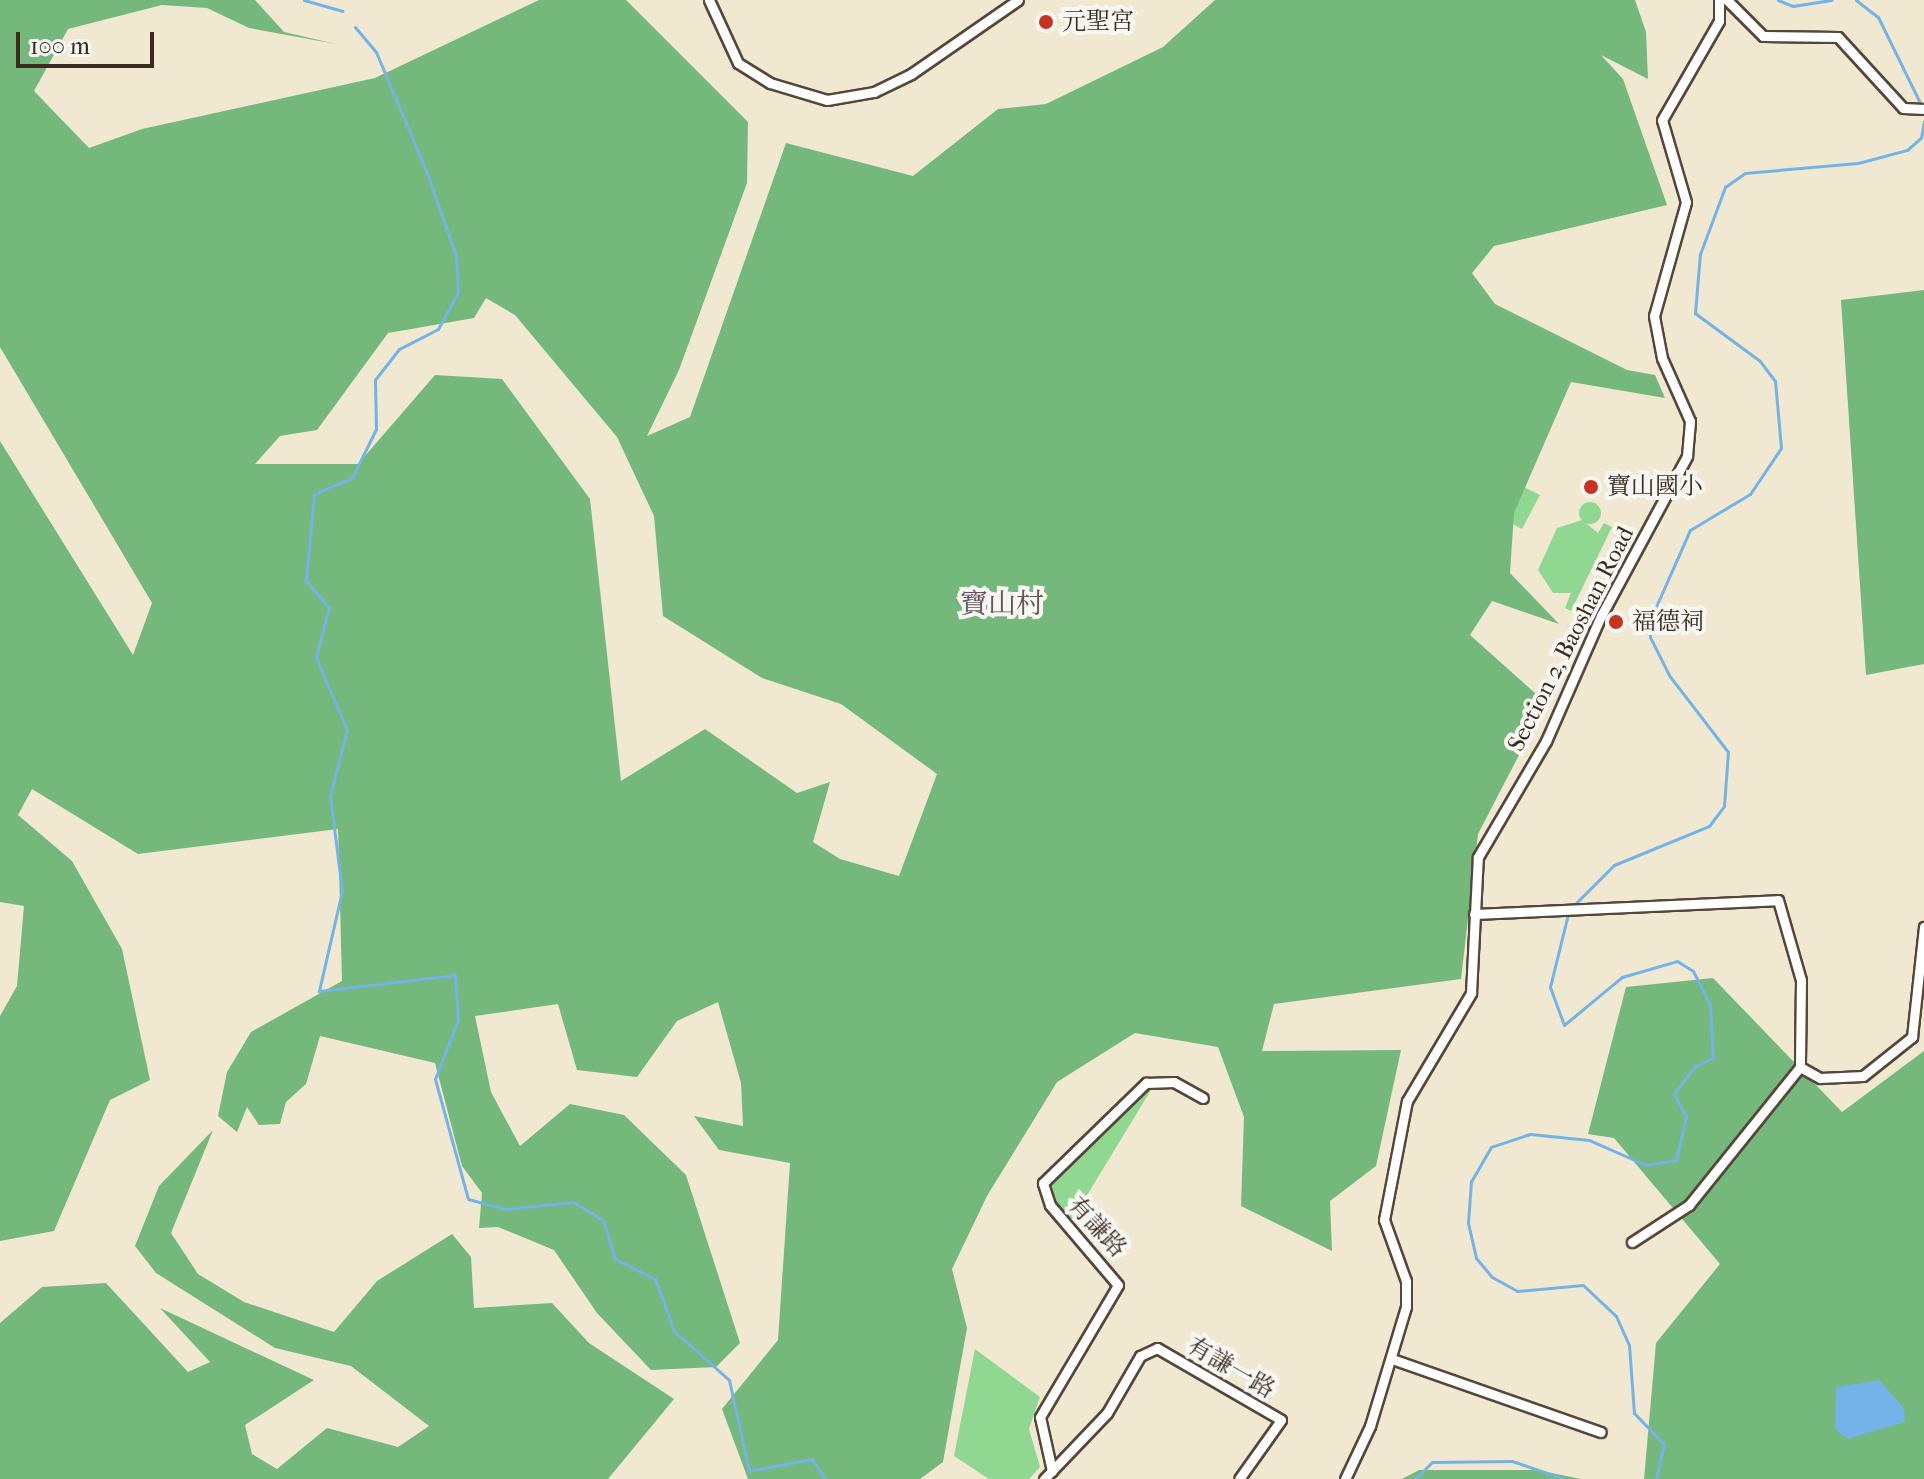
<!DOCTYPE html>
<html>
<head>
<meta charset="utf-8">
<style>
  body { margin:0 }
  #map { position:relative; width:1924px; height:1479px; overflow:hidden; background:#f1e8d2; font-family:"IM FELL French Canon","Noto Serif TC",serif }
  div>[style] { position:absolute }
  .green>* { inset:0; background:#90d892 }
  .round { border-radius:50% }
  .forest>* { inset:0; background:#74b87c }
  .water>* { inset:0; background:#74b3e7 }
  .stream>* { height:3px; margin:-1.5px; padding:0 1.5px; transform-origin:1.5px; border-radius:1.5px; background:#74b3e7 }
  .roads { filter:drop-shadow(2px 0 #564639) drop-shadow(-2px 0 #564639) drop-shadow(0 2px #564639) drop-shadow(0 -2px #564639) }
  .minor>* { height:9px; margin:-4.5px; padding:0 4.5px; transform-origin:4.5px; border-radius:4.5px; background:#fff }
  .dots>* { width:22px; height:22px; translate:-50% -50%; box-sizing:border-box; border:4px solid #f6f6f2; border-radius:50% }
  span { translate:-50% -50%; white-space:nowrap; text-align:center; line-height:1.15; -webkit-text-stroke:8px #f6f6f2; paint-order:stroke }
  .poi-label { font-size:24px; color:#3b2a1e }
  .left { translate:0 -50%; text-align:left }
  .street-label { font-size:24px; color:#3b2a1e }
  .quarter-label { font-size:28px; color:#67535d }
  .scale { position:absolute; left:16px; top:32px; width:138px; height:36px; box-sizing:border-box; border:4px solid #3b2a1e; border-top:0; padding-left:10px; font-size:24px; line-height:28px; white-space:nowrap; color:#3b2a1e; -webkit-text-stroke:6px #f6f6f2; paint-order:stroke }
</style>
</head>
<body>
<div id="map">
  <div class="green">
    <div style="clip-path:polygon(1522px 486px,1540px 495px,1522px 529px,1505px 520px)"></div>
    <div class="round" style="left:1579px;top:502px;width:22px;height:22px"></div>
    <div style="clip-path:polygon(1582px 520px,1598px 533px,1604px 523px,1612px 527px,1571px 611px,1565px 608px,1571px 593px,1553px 593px,1538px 570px,1557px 528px)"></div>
    <div style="clip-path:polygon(1154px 1085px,1072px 1220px,1047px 1194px,1051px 1176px)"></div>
    <div style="clip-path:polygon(975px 1349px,1040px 1397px,1029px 1429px,1040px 1467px,1029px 1479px,989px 1479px,954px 1456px)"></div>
  </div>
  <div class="forest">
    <div style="clip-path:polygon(evenodd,0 0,255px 0,284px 32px,336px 44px,249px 28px,207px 8px,162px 5px,68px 29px,34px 91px,89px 148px,142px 129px,375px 78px,539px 0,626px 0,748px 122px,747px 183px,679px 370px,647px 436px,690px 417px,786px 143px,913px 176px,998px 109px,1046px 104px,1163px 47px,1215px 0,1635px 0,1646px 32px,1648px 79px,1601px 55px,1623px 79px,1667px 205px,1494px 246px,1472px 273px,1495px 304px,1627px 370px,1655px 375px,1665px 398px,1571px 382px,1514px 513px,1510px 573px,1559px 624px,1492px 601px,1470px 635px,1546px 703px,1478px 834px,1461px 979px,1274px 1004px,1262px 1051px,1401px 1050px,1376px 1166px,1330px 1201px,1332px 1251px,1241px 1206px,1244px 1117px,1218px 1047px,1135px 1033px,1057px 1082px,987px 1196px,952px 1269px,967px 1328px,943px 1462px,920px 1479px,748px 1479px,722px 1409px,778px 1340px,790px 1163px,719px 1150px,694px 1116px,743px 1126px,741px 1083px,718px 1002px,677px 1021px,637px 1077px,577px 1070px,558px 1004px,475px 1016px,491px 1092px,520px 1146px,570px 1104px,624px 1115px,686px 1175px,740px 1343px,716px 1367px,651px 1370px,597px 1313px,554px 1250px,498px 1227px,479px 1228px,482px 1193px,462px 1166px,435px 1063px,320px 1036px,306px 1084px,286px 1102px,280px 1124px,259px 1125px,247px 1107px,237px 1132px,218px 1116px,227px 1072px,251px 1032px,342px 981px,338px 829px,138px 854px,32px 789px,18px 815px,72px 861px,122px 949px,150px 1080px,110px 1100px,54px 1231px,0 1241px,0 1016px,17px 986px,24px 906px,0 902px,0 441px,133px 655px,152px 603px,0 347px,0 0,486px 298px,515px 315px,617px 437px,654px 516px,663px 616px,762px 678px,841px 704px,937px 774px,899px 876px,840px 859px,813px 842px,830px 782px,797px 793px,705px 729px,621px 781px,590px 499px,502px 379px,435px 375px,358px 464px,255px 464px,280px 436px,317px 430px,388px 333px,474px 318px,486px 298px)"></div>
    <div style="clip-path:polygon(1924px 290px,1924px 664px,1866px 675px,1841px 300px)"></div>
    <div style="clip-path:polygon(1713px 978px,1842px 1112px,1924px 1051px,1924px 1479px,1644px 1479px,1656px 1343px,1720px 1264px,1614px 1138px,1588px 1134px,1626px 987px)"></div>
    <div style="clip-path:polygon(213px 1130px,171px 1233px,198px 1274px,244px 1302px,334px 1332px,377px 1281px,452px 1234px,471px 1257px,474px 1308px,552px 1303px,589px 1343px,674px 1399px,608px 1479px,0 1479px,0 1323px,42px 1287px,106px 1283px,188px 1372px,210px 1362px,160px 1308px,314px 1380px,245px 1425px,252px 1454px,277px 1469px,327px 1428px,398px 1447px,429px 1426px,351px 1366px,275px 1348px,156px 1273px,135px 1246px,159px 1186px)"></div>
    <div style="clip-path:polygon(1419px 1470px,1537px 1470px,1581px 1479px,1402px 1479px)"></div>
  </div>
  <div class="water">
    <div style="clip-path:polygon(1879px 1380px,1904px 1408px,1905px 1422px,1848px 1439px,1835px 1429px,1836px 1387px)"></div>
  </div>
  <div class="stream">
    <div style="left:304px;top:0;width:40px;rotate:16deg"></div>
    <div style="left:1778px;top:0;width:16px;rotate:22deg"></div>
    <div style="left:1793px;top:6px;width:39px;rotate:-9deg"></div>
    <div style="left:1856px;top:0;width:28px;rotate:38deg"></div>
    <div style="left:1878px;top:17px;width:100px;rotate:63.9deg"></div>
    <div style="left:355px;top:27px;width:33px;rotate:50deg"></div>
    <div style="left:376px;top:52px;width:131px;rotate:67.1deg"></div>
    <div style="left:427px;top:173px;width:88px;rotate:70.7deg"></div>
    <div style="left:456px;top:256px;width:36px;rotate:87deg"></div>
    <div style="left:458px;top:292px;width:42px;rotate:118.4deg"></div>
    <div style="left:438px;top:329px;width:44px;rotate:152.9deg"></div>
    <div style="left:399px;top:349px;width:39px;rotate:128deg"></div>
    <div style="left:375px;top:380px;width:49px;rotate:88.8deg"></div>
    <div style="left:376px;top:429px;width:55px;rotate:116.1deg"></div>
    <div style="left:352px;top:478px;width:41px;rotate:157.2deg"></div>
    <div style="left:314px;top:494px;width:87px;rotate:95.3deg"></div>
    <div style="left:306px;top:581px;width:35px;rotate:49deg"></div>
    <div style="left:329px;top:607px;width:52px;rotate:104.6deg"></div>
    <div style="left:316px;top:657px;width:79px;rotate:67deg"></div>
    <div style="left:347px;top:730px;width:68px;rotate:104.4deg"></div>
    <div style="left:330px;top:796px;width:96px;rotate:82.8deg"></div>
    <div style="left:342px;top:891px;width:103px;rotate:103deg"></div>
    <div style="left:319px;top:991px;width:137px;rotate:-6.7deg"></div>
    <div style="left:455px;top:975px;width:45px;rotate:86.2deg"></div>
    <div style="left:458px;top:1020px;width:63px;rotate:111.3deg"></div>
    <div style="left:435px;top:1079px;width:124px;rotate:74.6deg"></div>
    <div style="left:468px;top:1199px;width:39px;rotate:15deg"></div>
    <div style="left:506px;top:1209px;width:67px;rotate:-6deg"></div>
    <div style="left:573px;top:1202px;width:35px;rotate:31deg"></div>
    <div style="left:603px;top:1220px;width:41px;rotate:72.9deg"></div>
    <div style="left:615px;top:1259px;width:45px;rotate:26.6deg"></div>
    <div style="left:655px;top:1279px;width:55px;rotate:69.9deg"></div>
    <div style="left:674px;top:1331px;width:74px;rotate:41.7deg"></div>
    <div style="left:729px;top:1380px;width:93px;rotate:77.6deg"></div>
    <div style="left:749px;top:1471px;width:64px;rotate:-10.8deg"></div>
    <div style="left:812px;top:1459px;width:24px;rotate:57deg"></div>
    <div style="left:1572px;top:907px;width:59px;rotate:-45deg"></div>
    <div style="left:1614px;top:865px;width:103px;rotate:-22.3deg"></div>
    <div style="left:1709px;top:826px;width:25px;rotate:-53deg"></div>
    <div style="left:1724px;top:806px;width:54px;rotate:-85.8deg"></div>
    <div style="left:1728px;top:752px;width:97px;rotate:-127.5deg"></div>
    <div style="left:1669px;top:675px;width:42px;rotate:-116.6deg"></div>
    <div style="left:1650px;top:637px;width:19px;rotate:-87deg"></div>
    <div style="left:1651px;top:618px;width:96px;rotate:-66.1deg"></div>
    <div style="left:1690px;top:530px;width:70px;rotate:-31deg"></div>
    <div style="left:1750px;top:494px;width:55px;rotate:-56deg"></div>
    <div style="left:1781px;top:448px;width:67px;rotate:-95.1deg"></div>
    <div style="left:1775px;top:381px;width:25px;rotate:-127deg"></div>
    <div style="left:1760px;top:361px;width:81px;rotate:-143.6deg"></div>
    <div style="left:1695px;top:313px;width:59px;rotate:-85.2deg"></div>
    <div style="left:1700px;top:254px;width:72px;rotate:-69.5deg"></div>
    <div style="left:1725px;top:187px;width:24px;rotate:-35deg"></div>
    <div style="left:1745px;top:173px;width:113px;rotate:-5.1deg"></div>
    <div style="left:1858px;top:163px;width:51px;rotate:-14.9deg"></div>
    <div style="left:1907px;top:150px;width:18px;rotate:-41deg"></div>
    <div style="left:1921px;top:138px;width:17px;rotate:-80deg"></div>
    <div style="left:1568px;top:914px;width:75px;rotate:103.9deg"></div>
    <div style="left:1550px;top:987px;width:40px;rotate:69.8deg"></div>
    <div style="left:1564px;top:1025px;width:75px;rotate:-39.6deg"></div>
    <div style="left:1622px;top:977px;width:57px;rotate:-16.2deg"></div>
    <div style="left:1677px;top:961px;width:19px;rotate:32deg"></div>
    <div style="left:1693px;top:971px;width:38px;rotate:63deg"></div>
    <div style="left:1710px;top:1005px;width:53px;rotate:86.8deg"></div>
    <div style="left:1713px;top:1058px;width:20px;rotate:156deg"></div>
    <div style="left:1695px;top:1066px;width:35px;rotate:127deg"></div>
    <div style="left:1674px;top:1094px;width:26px;rotate:62deg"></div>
    <div style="left:1686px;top:1117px;width:44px;rotate:103.1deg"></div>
    <div style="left:1676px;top:1160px;width:30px;rotate:171deg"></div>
    <div style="left:1646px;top:1165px;width:62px;rotate:-156.3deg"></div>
    <div style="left:1589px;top:1140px;width:59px;rotate:-174.2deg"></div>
    <div style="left:1530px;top:1134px;width:41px;rotate:161.6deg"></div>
    <div style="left:1491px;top:1147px;width:39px;rotate:120deg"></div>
    <div style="left:1471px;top:1181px;width:42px;rotate:94.1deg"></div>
    <div style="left:1468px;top:1223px;width:36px;rotate:77deg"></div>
    <div style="left:1476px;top:1258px;width:25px;rotate:50deg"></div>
    <div style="left:1492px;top:1277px;width:29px;rotate:29deg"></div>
    <div style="left:1517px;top:1291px;width:66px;rotate:-5.2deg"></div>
    <div style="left:1583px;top:1285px;width:45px;rotate:43.2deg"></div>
    <div style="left:1616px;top:1316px;width:32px;rotate:66deg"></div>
    <div style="left:1629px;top:1345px;width:68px;rotate:85.8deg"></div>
    <div style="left:1634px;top:1413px;width:43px;rotate:45.9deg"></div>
    <div style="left:1664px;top:1444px;width:36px;rotate:103deg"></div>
    <div style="left:1415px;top:1479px;width:24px;rotate:-45deg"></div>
    <div style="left:1432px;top:1462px;width:80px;rotate:-0.7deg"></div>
    <div style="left:1512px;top:1461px;width:56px;rotate:18.8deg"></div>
  </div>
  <div class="roads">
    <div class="minor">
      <div style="left:709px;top:0;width:69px;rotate:65.3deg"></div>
      <div style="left:738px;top:63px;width:38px;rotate:32deg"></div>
      <div style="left:770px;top:83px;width:59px;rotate:16.6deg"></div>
      <div style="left:827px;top:100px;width:48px;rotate:-9.7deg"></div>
      <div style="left:874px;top:92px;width:41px;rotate:-25.9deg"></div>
      <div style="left:911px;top:74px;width:130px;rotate:-34.7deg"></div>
      <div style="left:1727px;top:0;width:51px;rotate:45deg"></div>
      <div style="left:1763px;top:36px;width:75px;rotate:0.8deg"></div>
      <div style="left:1838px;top:37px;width:96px;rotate:47.5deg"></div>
      <div style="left:1903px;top:108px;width:21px;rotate:3deg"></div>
      <div style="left:1474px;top:914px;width:304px;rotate:-2.6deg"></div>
      <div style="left:1778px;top:900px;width:83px;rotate:74deg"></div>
      <div style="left:1801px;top:980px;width:87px;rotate:90.7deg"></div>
      <div style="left:1800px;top:1067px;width:23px;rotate:29deg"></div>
      <div style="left:1820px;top:1078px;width:43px;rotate:-2.7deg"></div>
      <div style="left:1863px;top:1076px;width:63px;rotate:-38.5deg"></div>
      <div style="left:1912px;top:1037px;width:111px;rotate:-83.8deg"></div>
      <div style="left:1632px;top:1242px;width:68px;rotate:-33deg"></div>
      <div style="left:1689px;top:1205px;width:177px;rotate:-51.2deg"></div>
      <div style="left:1392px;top:1359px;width:221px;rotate:19.3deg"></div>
      <div style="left:1052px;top:1471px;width:55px;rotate:-102.5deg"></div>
      <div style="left:1040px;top:1417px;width:153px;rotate:-59.4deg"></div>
      <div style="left:1118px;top:1285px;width:105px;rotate:-130.4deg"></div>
      <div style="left:1050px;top:1205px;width:23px;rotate:-108deg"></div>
      <div style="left:1043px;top:1183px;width:144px;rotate:-44.2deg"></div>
      <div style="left:1146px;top:1083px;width:28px;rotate:-2deg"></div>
      <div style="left:1174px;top:1082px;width:33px;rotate:29deg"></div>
      <div style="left:1044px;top:1479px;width:91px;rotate:-46.3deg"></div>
      <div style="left:1107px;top:1413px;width:66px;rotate:-59.9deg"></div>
      <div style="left:1140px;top:1356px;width:19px;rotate:-25deg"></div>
      <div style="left:1157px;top:1348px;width:143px;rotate:30.1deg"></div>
      <div style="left:1281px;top:1420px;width:72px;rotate:125.4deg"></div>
      <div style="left:1345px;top:1479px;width:59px;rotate:-64.7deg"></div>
      <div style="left:1370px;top:1426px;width:124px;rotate:-73.2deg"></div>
      <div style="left:1406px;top:1307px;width:26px;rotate:-90deg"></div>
      <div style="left:1406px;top:1281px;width:65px;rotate:-109.8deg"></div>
      <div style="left:1384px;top:1220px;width:121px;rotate:-79.1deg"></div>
      <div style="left:1407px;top:1101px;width:126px;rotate:-59.3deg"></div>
      <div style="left:1471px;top:993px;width:136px;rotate:-87.1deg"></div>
      <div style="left:1478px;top:857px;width:134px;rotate:-59.6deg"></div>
      <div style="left:1546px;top:741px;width:137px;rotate:-66.3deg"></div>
      <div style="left:1601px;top:616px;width:182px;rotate:-61.7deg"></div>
      <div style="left:1687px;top:456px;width:35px;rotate:-85deg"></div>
      <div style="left:1690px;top:421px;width:69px;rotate:-114deg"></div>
      <div style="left:1662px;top:358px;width:43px;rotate:-100.8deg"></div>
      <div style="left:1654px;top:316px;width:118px;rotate:-74.3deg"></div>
      <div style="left:1686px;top:202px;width:85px;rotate:-106.3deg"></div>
      <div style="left:1662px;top:120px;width:114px;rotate:-60.1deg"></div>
      <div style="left:1719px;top:21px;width:21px;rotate:-90deg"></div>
    </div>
  </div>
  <div class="dots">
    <div style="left:1046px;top:22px;background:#c8321e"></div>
    <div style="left:1591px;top:487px;background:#c8321e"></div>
    <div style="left:1616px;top:622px;background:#c8321e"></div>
  </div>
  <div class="poi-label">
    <span class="left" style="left:1062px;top:22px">元聖宮</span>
    <span class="left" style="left:1607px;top:487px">寶山國小</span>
    <span class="left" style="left:1632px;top:622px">福德祠</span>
  </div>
  <div class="street-label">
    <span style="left:1571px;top:639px;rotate:-63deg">Section 2, Baoshan Road</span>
    <span style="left:1097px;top:1227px;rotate:47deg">有謙路</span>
    <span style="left:1231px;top:1368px;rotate:30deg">有謙一路</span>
  </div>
  <div class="quarter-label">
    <span style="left:1002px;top:604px">寶山村</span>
  </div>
  <div class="scale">100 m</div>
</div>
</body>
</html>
